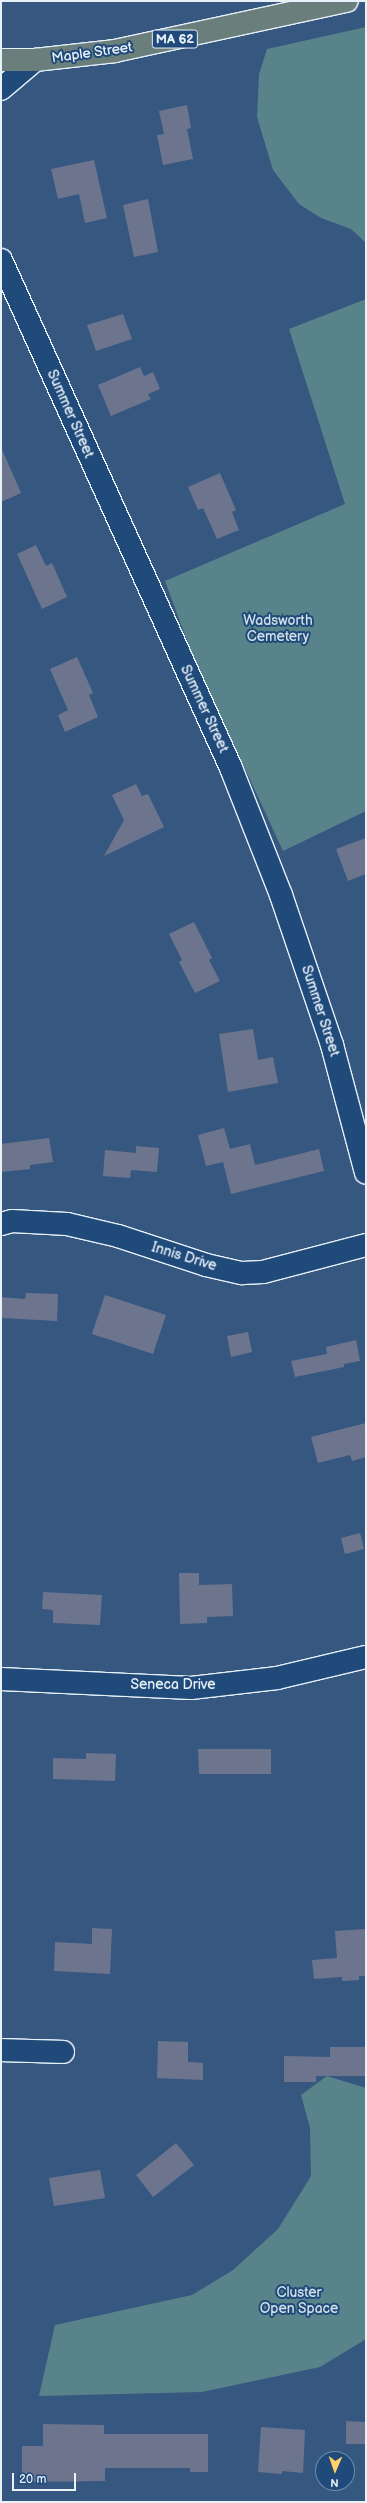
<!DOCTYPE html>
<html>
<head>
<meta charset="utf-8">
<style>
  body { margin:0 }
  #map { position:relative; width:367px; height:2503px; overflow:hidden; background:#365780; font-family:"Balsamiq Sans",sans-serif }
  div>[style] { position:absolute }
  .green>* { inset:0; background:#59838a }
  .building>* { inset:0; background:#6d758e }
  .roads { filter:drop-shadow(1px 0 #e8f1f8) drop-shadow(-1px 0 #e8f1f8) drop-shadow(0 1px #e8f1f8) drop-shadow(0 -1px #e8f1f8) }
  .minor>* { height:22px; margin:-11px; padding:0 11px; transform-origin:11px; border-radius:11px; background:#1f4a7a }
  .major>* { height:22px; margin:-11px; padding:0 11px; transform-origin:11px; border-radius:11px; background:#6a7f7c }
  span { translate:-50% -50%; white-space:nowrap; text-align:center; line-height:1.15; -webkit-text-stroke:4px #1f4a7a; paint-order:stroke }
  .shield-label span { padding:1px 3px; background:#1f4a7a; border:1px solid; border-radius:3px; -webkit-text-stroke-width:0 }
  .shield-label { font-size:13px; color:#e8f1f8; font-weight:700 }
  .street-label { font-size:14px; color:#e8f1f8 }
  .park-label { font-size:14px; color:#d3e0e8 }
  .frame { position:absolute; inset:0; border:2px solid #e8f1f8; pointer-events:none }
  .north { position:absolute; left:315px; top:2451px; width:40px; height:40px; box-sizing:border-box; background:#1f4a7a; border:1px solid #6f8dac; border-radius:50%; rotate:182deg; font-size:11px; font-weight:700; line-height:16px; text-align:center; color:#e8f1f8 }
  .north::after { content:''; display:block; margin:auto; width:14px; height:18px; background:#ffd166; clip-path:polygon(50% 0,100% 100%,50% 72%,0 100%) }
  .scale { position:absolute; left:12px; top:2473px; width:64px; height:18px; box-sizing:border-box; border:2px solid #e8f1f8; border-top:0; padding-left:5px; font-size:12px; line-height:14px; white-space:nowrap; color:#e8f1f8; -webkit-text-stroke:3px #1f4a7a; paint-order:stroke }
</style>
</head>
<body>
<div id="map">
  <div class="green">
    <div style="clip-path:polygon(366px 27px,366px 243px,351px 229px,321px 218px,299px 204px,273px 170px,257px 117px,259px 74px,267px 49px)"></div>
    <div style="clip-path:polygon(366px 299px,366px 811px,283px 851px,192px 654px,165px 581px,345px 504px,289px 329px)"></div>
    <div style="clip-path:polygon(327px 2076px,366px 2088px,366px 2339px,320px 2367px,202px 2392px,39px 2396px,55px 2325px,192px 2295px,233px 2270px,278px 2229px,311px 2176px,310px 2128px,301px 2095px)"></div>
  </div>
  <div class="building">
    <div style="clip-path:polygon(187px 105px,191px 128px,187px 129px,193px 159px,163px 165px,157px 135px,164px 134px,159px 111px)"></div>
    <div style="clip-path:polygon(94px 160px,107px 218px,85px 223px,79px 194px,58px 199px,51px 169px)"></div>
    <div style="clip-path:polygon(148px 199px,158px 252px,134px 257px,123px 205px)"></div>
    <div style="clip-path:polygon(123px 314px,132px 339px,96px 351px,87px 325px)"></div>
    <div style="clip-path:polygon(140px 367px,144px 376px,153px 372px,160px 389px,148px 394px,151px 399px,111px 416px,98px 385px)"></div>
    <div style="clip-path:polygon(1px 447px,21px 493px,1px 502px)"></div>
    <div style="clip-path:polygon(220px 473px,236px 510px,232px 512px,239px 530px,217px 539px,203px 508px,198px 510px,188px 487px)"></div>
    <div style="clip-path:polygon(36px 545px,46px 566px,52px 563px,67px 597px,42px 609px,17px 554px)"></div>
    <div style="clip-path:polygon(77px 657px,93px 693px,89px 695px,98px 717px,65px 732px,58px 715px,68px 710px,50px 669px)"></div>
    <div style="clip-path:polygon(136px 784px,142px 796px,148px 794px,164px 827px,104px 856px,124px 820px,112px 795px)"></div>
    <div style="clip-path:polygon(366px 838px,366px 874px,348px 881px,336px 849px)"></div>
    <div style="clip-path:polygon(194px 922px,212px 958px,209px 960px,220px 981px,195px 993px,179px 962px,182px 960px,169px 934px)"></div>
    <div style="clip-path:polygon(253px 1029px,258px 1060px,273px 1057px,278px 1083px,228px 1092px,219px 1034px)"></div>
    <div style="clip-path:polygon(224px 1128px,230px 1149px,250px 1144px,255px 1165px,319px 1149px,324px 1171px,231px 1194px,223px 1162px,206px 1166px,198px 1135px)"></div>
    <div style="clip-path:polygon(49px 1138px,53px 1162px,30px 1165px,30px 1169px,1px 1172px,1px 1144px)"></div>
    <div style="clip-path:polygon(136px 1146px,159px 1148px,157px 1172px,131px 1170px,130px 1178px,103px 1176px,105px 1150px,136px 1153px)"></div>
    <div style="clip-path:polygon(26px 1293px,58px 1294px,57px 1321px,1px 1318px,1px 1297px,25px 1299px)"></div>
    <div style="clip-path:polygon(105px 1295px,166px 1315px,153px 1354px,92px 1334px)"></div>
    <div style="clip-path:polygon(248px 1332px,252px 1352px,231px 1357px,227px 1336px)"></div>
    <div style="clip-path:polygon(356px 1340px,360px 1361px,344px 1364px,344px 1367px,295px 1377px,291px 1361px,327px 1354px,326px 1347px)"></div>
    <div style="clip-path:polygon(366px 1423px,366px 1457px,352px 1461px,350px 1455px,318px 1463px,311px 1437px)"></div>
    <div style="clip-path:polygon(360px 1533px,364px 1549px,345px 1554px,341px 1538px)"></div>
    <div style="clip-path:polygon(179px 1573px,199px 1573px,199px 1585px,232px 1584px,233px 1616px,207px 1617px,207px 1623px,180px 1624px)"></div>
    <div style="clip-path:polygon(43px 1592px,102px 1595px,100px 1625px,53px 1623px,53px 1610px,42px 1609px)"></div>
    <div style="clip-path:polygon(198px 1749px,271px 1749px,271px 1774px,199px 1774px)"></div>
    <div style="clip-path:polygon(86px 1753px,116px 1754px,115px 1781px,53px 1779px,53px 1758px,86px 1759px)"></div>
    <div style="clip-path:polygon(92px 1928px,112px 1929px,110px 1974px,54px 1971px,55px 1942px,92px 1944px)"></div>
    <div style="clip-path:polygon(366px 1929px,366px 1976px,359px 1976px,359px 1980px,342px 1981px,342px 1977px,314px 1979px,312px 1960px,337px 1958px,335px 1931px)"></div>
    <div style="clip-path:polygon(158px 2041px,188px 2042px,188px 2062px,203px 2063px,203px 2080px,157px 2078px)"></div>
    <div style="clip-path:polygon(330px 2047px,366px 2047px,366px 2076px,316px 2076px,316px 2082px,284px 2082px,284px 2056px,330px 2057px)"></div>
    <div style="clip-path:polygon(176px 2143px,194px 2165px,153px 2197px,136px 2175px)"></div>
    <div style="clip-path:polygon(100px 2170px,105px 2198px,54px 2206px,49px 2178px)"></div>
    <div style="clip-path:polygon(346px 2421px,366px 2422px,366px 2444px,346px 2444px)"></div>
    <div style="clip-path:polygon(43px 2424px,104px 2425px,104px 2434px,208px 2434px,208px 2472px,190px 2472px,190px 2468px,105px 2468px,105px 2481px,22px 2482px,22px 2446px,43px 2446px)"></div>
    <div style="clip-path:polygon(261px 2427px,305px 2430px,303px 2473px,282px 2471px,282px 2474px,258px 2472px)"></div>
  </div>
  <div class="roads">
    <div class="minor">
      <div style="left:1px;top:89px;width:45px;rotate:-40.5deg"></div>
      <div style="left:1px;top:260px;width:558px;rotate:65.64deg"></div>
      <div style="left:231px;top:768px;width:136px;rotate:68.5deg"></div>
      <div style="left:281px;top:895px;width:158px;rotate:71.2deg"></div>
      <div style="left:332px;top:1045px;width:132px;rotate:75.1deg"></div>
      <div style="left:1px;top:1224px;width:11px;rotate:-15deg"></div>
      <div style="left:12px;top:1221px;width:55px;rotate:3.1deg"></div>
      <div style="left:67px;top:1224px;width:52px;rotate:13.2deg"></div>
      <div style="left:118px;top:1236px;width:93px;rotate:18.2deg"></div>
      <div style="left:206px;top:1265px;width:37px;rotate:13deg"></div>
      <div style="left:242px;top:1273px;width:21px;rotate:-3deg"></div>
      <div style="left:263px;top:1272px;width:106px;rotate:-14.7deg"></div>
      <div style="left:1px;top:1679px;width:190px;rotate:2.7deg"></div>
      <div style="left:191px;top:1688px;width:87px;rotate:-6.6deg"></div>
      <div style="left:277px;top:1678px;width:91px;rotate:-13.3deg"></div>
      <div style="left:1px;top:2050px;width:62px;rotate:1.8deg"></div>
    </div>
    <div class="major">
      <div style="left:1px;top:60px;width:34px"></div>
      <div style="left:35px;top:60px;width:81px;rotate:-6.4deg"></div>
      <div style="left:115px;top:51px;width:237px;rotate:-12.2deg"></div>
    </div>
  </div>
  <div class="shield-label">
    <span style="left:175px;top:39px">MA 62</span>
  </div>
  <div class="street-label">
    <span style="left:92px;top:53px;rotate:-8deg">Maple Street</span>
    <span style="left:70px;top:414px;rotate:66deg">Summer Street</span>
    <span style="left:204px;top:709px;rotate:65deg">Summer Street</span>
    <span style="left:320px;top:1011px;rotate:72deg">Summer Street</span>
    <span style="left:184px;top:1257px;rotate:17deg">Innis Drive</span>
    <span style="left:173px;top:1685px">Seneca Drive</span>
  </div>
  <div class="park-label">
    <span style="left:278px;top:629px">Wadsworth<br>Cemetery</span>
    <span style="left:299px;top:2301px">Cluster<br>Open Space</span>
  </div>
  <div class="frame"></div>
  <div class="north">N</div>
  <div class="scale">20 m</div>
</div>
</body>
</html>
